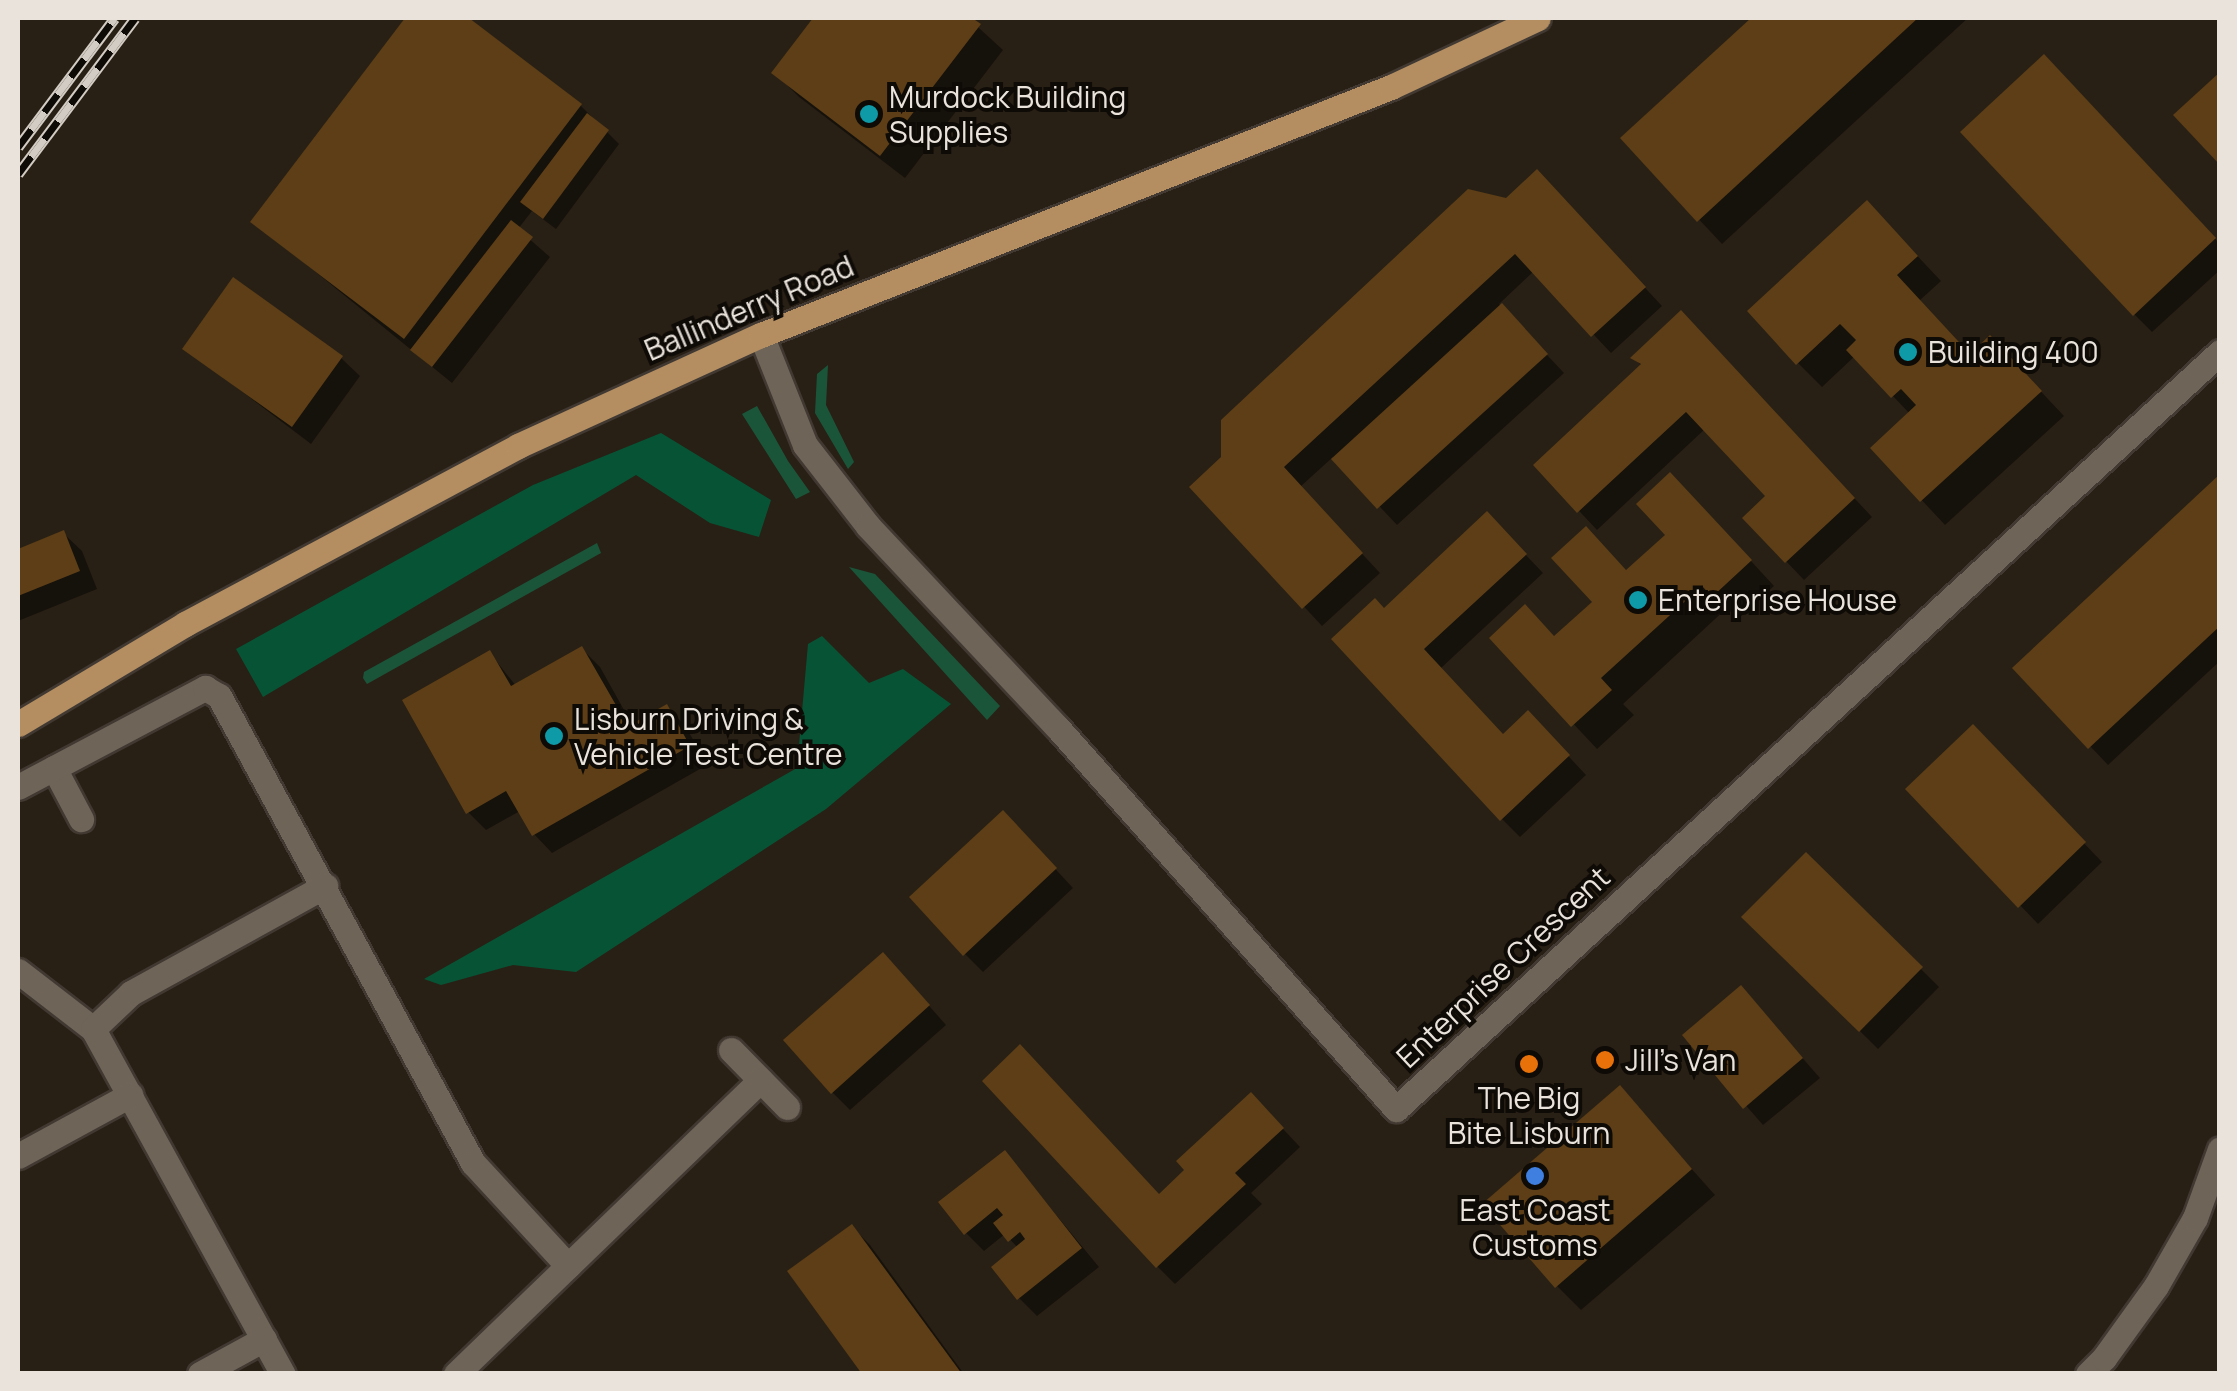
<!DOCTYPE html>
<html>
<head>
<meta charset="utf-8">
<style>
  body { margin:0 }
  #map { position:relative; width:2237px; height:1391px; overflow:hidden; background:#292015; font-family:Manrope,sans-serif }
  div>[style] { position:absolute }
  .green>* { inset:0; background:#1a553a }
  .forest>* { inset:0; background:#065435 }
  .shadow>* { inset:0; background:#0007 }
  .building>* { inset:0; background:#5d3e16 }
  .roads { filter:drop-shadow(2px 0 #413932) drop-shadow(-2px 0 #413932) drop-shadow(0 2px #413932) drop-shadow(0 -2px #413932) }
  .minor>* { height:25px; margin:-12.5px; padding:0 12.5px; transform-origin:12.5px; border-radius:12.5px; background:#6f6458 }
  .major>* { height:25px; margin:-12.5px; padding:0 12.5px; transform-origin:12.5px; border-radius:12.5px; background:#b48e61 }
  .rail>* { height:11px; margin-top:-5.5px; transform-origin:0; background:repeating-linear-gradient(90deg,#0e0a06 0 22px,#d2ccc4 0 44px); box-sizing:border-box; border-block:2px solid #d2ccc4 }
  .dots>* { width:28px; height:28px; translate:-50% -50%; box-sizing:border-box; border:5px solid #0e0a06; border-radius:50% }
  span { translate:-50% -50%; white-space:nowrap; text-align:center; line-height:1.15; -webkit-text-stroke:8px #0e0a06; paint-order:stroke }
  .poi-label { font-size:30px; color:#e9e3dc }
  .left { translate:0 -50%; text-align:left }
  .street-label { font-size:30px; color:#e9e3dc }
  .frame { position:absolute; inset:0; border:20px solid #e9e3dc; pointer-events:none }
</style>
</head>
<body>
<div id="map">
  <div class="green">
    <div style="clip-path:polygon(828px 365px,826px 405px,854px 462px,848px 469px,815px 413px,817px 374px)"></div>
    <div style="clip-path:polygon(757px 406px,788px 461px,810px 492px,796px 499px,742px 414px)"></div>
    <div style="clip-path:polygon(597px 543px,601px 553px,367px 684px,363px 678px,364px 672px)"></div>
    <div style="clip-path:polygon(849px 567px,875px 574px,1000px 706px,987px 720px)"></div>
  </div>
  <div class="forest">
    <div style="clip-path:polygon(661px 433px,771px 500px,759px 537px,710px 523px,636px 475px,263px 697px,236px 649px,533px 485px)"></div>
    <div style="clip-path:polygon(822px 636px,869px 683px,903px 669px,951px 704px,826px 809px,576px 972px,513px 965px,441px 985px,424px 979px,797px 768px,808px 644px)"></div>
  </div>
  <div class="shadow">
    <div style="clip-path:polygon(408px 18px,465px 18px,581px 106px,619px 144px,556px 229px,532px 211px,518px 229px,550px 257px,452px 383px,253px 221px)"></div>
    <div style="clip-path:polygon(817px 18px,968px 18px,1003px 50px,905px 178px,799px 97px,775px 73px)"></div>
    <div style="clip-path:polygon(1755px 18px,1968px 18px,1722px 244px,1623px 138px)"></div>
    <div style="clip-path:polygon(2062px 76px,2220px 244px,2220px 270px,2152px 332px,2134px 314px)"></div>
    <div style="clip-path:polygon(1555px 191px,1662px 306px,1611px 353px,1534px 271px,1499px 304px,1564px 373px,1397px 525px,1333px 457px,1300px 487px,1380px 573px,1322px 626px,1193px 487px,1507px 200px)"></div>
    <div style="clip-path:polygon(1891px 228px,1941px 281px,1919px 301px,1971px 357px,2014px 363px,2064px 416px,1945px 525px,1873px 448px,1910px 414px,1855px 356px,1822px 387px,1798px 363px)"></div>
    <div style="clip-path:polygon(1699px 332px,1872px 517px,1804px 580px,1745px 518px,1768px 496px,1705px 429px,1597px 530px,1536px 465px,1642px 366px,1634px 358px)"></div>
    <div style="clip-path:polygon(186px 349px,341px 358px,360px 376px,311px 444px)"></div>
    <div style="clip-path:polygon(2220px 477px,2220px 661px,2108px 765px,2016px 668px)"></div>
    <div style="clip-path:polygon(1694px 499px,1774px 586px,1738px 619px,1727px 608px,1623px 704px,1634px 715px,1597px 749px,1493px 638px,1555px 639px,1668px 535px)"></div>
    <div style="clip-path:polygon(63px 533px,82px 551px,97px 589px,18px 621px,18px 552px)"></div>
    <div style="clip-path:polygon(1505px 533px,1543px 573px,1440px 669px,1503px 737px,1545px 731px,1586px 775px,1520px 837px,1502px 819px,1385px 611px)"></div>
    <div style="clip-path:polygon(582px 649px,600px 667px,633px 726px,666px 707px,685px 725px,707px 765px,552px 853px,534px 834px,520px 811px,486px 830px,468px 812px,490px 653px,516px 686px)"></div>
    <div style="clip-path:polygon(1973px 727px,2102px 862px,2038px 924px,1908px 789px)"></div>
    <div style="clip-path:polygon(1021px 832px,1073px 888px,983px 972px,965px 954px)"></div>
    <div style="clip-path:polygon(1806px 855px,1939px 987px,1878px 1049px,1745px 917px)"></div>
    <div style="clip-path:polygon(901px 974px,946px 1025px,850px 1110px,832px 1092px)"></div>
    <div style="clip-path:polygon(1741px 988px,1820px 1078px,1763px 1125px,1685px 1036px)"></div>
    <div style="clip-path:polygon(1619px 1088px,1715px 1195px,1581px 1310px,1557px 1286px)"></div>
    <div style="clip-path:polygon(1269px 1114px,1300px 1147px,1251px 1193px,1262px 1204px,1175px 1284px,1157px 1266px,1160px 1197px)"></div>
    <div style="clip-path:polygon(1005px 1153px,1099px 1267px,1037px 1316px,1019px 1298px,1018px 1248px,1005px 1234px,984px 1251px,966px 1233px)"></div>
    <div style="clip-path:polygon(852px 1227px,870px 1245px,964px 1374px,865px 1374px)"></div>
  </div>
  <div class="building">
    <div style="clip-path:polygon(405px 18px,469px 18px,582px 104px,404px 339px,250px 222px)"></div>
    <div style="clip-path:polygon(813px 18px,972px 18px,981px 24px,880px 156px,771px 73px)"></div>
    <div style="clip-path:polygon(1751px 18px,1918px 18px,1697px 222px,1620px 138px)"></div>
    <div style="clip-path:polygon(2044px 54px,2216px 238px,2133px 316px,1960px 132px)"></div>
    <div style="clip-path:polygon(2220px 72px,2220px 165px,2173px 115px)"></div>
    <div style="clip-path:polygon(587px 113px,609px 130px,543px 219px,520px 202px)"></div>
    <div style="clip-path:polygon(1537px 169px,1646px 287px,1591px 337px,1515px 254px,1284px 467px,1363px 553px,1302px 609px,1189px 487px,1221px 457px,1221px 420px,1468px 189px,1506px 198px)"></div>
    <div style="clip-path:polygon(1867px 200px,1918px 256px,1897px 275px,1970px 354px,1990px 335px,2042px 391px,1920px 502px,1870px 448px,1916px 405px,1901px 389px,1891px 398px,1846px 350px,1856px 340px,1840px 324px,1796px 365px,1747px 311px)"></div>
    <div style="clip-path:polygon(511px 220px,533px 237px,432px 367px,410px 350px)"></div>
    <div style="clip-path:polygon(233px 277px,343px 356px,292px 427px,182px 349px)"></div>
    <div style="clip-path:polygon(1502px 303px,1548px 354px,1377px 509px,1331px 459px)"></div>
    <div style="clip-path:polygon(1681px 310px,1855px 498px,1785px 563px,1742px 518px,1765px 496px,1686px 412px,1577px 513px,1533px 465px,1641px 364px,1630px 358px)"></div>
    <div style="clip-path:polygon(1670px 472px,1752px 560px,1712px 597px,1702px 586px,1601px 678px,1612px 690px,1571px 727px,1489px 638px,1525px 604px,1554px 636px,1592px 602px,1551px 558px,1586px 526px,1626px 570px,1665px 535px,1636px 504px)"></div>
    <div style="clip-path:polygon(2220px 474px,2220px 626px,2088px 749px,2012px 668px)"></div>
    <div style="clip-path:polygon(1487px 511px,1527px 554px,1424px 649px,1503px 734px,1528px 710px,1570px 755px,1500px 821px,1331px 639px,1375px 598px,1384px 608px)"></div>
    <div style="clip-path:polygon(64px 530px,80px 571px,18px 596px,18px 549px)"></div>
    <div style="clip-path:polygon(582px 646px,628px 726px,667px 704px,690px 746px,532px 836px,506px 791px,466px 814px,402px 700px,490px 650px,511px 686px)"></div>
    <div style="clip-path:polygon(1973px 724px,2086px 842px,2018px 908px,1905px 789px)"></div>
    <div style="clip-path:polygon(1003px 810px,1057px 868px,963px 956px,909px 897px)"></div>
    <div style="clip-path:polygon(1806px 852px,1923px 967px,1859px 1032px,1741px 917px)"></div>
    <div style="clip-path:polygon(883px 952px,930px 1005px,831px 1094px,783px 1040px)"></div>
    <div style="clip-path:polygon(1741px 985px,1803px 1058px,1743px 1109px,1682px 1035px)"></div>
    <div style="clip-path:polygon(1020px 1044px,1159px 1194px,1184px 1170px,1176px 1161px,1251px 1092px,1284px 1128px,1235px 1173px,1246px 1184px,1156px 1268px,982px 1081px)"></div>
    <div style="clip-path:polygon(1620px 1085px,1692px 1169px,1555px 1288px,1482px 1204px)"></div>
    <div style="clip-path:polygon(1005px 1150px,1082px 1248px,1017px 1300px,991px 1267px,1025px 1239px,1020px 1232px,1008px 1242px,993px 1223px,1003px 1215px,997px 1208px,964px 1235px,938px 1202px)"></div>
    <div style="clip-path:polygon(852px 1224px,962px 1374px,862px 1374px,787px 1271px)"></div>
  </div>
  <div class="roads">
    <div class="minor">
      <div style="left:761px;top:335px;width:118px;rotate:68.2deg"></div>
      <div style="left:805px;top:445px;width:103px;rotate:52.1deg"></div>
      <div style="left:868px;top:526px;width:276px;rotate:46.8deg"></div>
      <div style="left:1057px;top:727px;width:511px;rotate:48.41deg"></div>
      <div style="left:1396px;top:1109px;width:1119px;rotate:-42.57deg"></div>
      <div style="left:54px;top:768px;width:58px;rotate:62.1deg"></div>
      <div style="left:18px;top:787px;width:212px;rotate:-27.9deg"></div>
      <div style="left:205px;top:688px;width:16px;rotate:30deg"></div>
      <div style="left:219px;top:696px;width:532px;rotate:61.46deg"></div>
      <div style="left:473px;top:1163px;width:140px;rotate:47.3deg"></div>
      <div style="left:18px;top:971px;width:95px;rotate:37.7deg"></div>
      <div style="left:93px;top:1029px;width:394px;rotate:61.2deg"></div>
      <div style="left:93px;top:1029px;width:52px;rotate:-43.5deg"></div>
      <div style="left:131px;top:993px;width:222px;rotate:-28.9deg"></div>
      <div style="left:731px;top:1050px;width:80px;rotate:45.5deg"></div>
      <div style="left:18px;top:1156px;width:128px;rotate:-28.6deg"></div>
      <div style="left:200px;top:1374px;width:73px;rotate:-28.7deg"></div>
      <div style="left:456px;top:1374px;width:423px;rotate:-44deg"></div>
      <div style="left:2088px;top:1374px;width:23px;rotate:-45deg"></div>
      <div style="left:2104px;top:1358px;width:89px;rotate:-54.2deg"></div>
      <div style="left:2156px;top:1286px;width:78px;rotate:-60.2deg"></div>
      <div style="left:2195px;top:1218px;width:73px;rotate:-70.1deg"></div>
    </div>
    <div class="major">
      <div style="left:18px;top:724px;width:195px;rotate:-30.9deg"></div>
      <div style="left:185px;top:624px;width:378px;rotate:-28.1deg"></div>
      <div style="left:518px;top:446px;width:267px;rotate:-24.6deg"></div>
      <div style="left:761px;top:335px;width:677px;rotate:-21.49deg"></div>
      <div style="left:1391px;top:87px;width:162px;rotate:-25.1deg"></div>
    </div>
  </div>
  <div class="rail">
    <div style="left:18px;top:147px;width:161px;rotate:-53.1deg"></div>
    <div style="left:18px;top:174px;width:195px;rotate:-53.1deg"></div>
  </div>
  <div class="dots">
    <div style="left:869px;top:114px;background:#0f9aa8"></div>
    <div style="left:1908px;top:352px;background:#0f9aa8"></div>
    <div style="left:1638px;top:600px;background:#0f9aa8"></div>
    <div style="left:554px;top:736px;background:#0f9aa8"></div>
    <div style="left:1605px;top:1060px;background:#e8710a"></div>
    <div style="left:1529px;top:1064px;background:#e8710a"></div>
    <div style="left:1535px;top:1176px;background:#3f7fe0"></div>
  </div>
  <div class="poi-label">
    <span class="left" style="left:889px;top:114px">Murdock Building<br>Supplies</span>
    <span class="left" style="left:1928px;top:352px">Building 400</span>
    <span class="left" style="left:1658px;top:600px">Enterprise House</span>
    <span class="left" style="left:574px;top:736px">Lisburn Driving &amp;<br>Vehicle Test Centre</span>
    <span class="left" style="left:1625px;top:1060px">Jill's Van</span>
    <span style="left:1529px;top:1115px">The Big<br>Bite Lisburn</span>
    <span style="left:1535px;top:1227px">East Coast<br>Customs</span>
  </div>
  <div class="street-label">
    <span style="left:749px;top:308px;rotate:-23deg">Ballinderry Road</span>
    <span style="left:1503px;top:967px;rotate:-43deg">Enterprise Crescent</span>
  </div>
  <div class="frame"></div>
</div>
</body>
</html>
